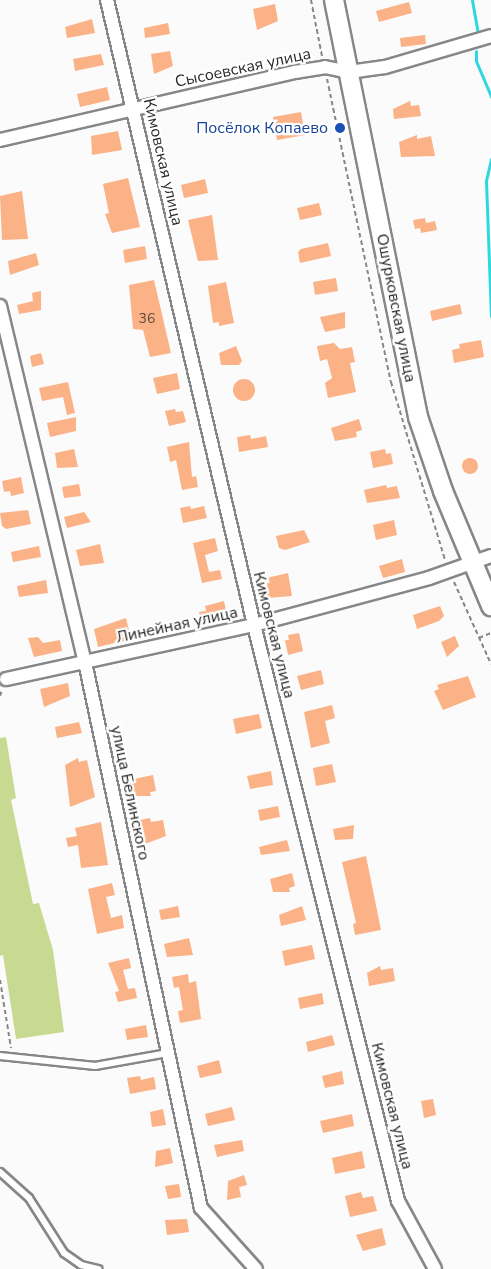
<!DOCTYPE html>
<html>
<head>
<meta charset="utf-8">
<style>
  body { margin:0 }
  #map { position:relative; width:491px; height:1269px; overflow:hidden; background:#fbfbfc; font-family:"Nunito Sans",sans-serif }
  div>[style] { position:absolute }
  .green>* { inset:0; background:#c8da91 }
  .stream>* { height:3px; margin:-1.5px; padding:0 1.5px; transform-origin:1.5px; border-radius:1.5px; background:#2fd8e0 }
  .building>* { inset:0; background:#fbb286 }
  .round { border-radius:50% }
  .path>* { height:2px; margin-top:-1px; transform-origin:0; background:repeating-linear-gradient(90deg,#878788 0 4.5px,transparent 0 7.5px) }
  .roads { filter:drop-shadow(2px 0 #868788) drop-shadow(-2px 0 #868788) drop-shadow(0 2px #868788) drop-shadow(0 -2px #868788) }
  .lane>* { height:6px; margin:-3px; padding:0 3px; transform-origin:3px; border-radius:3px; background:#fff }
  .street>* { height:12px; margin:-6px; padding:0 6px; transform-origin:6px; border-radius:6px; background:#fff }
  .secondary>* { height:18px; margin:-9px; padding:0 9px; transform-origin:9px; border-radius:9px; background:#fff }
  .dots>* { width:16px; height:16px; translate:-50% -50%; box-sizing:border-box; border:3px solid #fff; border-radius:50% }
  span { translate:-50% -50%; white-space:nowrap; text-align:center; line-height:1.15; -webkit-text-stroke:4.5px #fff; paint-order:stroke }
  .number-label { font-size:14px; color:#5c4a40 }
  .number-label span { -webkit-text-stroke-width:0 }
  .street-label { font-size:16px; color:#272728 }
  .transit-label { font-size:16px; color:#164399 }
  .right { translate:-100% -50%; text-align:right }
</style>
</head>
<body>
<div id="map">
  <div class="green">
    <div style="clip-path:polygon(6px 737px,16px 798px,11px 800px,33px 904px,39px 903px,53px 950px,64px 1032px,16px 1039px,3px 955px,0 956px,0 738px)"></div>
  </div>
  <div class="stream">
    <div style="left:472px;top:0;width:35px;rotate:80deg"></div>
    <div style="left:476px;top:51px;width:10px;rotate:90deg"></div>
    <div style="left:476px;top:61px;width:39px;rotate:67deg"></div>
    <div style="left:491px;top:159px;width:23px;rotate:103deg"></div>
    <div style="left:486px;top:181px;width:135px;rotate:87.9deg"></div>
  </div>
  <div class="building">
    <div style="clip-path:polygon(409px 2px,412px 13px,379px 22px,376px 11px)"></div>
    <div style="clip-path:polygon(275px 4px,278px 21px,257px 30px,253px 9px)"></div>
    <div style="clip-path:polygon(92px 19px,95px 33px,67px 38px,65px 27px)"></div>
    <div style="clip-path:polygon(168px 23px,170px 34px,145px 38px,144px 28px)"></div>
    <div style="clip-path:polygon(425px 35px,426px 44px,401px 47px,400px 38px)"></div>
    <div style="clip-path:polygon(170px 51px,173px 66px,154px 74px,151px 54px)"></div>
    <div style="clip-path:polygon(101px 54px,104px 65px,75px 71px,73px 59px)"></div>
    <div style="clip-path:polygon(107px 87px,110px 100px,80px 107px,77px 94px)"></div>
    <div style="clip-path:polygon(410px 101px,411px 106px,419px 105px,421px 116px,394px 119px,393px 109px)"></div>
    <div style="clip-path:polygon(301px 112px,305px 135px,277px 140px,273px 117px)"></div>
    <div style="clip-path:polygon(118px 131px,122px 150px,92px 155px,91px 136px)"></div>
    <div style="clip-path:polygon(417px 135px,417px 139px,431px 136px,435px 156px,401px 157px,399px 142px)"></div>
    <div style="clip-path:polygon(128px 178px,140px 227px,112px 233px,105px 214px,109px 213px,103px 184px)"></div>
    <div style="clip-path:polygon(205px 179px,208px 193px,184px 198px,181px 185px)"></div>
    <div style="clip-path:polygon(22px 191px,28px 239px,2px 240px,0 196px)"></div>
    <div style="clip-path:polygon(319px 203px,322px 215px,300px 220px,297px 208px)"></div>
    <div style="clip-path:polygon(212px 215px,218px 260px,198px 261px,188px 220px)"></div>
    <div style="clip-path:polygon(425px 218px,426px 223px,435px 221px,437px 230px,421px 233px,420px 228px,415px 229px,413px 220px)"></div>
    <div style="clip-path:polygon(328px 243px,331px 256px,300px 263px,298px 252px,301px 249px)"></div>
    <div style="clip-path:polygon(145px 246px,147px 259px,125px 263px,123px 250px)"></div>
    <div style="clip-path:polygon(36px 253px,39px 265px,10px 275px,8px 261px)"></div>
    <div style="clip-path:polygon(336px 278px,338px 291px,315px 295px,313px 282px)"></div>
    <div style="clip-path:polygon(154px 280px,171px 353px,150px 357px,143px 330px,133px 329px,129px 285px)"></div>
    <div style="clip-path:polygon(226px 282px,234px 323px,219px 326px,219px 322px,213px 323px,208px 286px)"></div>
    <div style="clip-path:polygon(41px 291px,41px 310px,19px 314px,17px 305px,33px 301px,32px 293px)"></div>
    <div style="clip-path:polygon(460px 304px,462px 314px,432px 321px,430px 311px)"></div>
    <div style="clip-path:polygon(345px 312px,345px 328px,325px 332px,320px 317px)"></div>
    <div style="clip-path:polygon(481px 340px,484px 357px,454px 363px,452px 350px,460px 348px,459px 344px)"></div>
    <div style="clip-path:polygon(334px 343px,340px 349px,352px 347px,355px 362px,350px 363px,356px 392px,328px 398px,325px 383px,332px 378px,327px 359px,320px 361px,317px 346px)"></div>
    <div style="clip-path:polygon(236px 346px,242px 361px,239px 365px,221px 365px,219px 353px)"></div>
    <div style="clip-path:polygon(41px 353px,44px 364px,32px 367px,30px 356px)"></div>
    <div style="clip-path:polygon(177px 373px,180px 389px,157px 394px,153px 378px)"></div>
    <div class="round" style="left:233px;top:379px;width:22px;height:22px"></div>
    <div style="clip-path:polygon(68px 382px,75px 413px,67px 415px,63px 397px,42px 401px,39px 388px)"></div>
    <div style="clip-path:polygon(175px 409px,176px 412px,183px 411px,186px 422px,169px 426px,165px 411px)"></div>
    <div style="clip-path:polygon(76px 417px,76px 431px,50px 437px,47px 423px)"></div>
    <div style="clip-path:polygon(359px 419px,362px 430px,356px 432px,357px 437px,335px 441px,331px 428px)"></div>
    <div style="clip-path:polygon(250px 435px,251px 439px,266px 436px,268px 447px,239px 452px,237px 437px)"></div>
    <div style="clip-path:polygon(189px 442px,192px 477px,196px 476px,198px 487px,182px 490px,176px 460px,170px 462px,167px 447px)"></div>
    <div style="clip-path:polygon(74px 449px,78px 467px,57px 468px,55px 453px)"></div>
    <div style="clip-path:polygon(385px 449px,386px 454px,391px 453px,393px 464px,373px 468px,370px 452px)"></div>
    <div class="round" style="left:462px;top:458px;width:16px;height:16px"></div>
    <div style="clip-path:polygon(21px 477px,24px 493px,11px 496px,10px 491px,4px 492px,2px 481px)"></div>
    <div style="clip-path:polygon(79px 484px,81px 496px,64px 498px,62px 487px)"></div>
    <div style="clip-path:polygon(386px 485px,387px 488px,397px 486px,400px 498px,367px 503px,364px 490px)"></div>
    <div style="clip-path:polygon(190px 506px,191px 509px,204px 506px,207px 518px,183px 523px,180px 508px)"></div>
    <div style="clip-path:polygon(28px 510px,31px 524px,6px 529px,2px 526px,0 513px)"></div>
    <div style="clip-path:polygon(84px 512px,91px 522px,67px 528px,64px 517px)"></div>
    <div style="clip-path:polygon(394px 520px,397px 535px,376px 540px,373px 525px)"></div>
    <div style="clip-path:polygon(304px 530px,310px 542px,285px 550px,279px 548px,276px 536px)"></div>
    <div style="clip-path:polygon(215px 538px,218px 551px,205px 555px,209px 572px,220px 570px,222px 579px,202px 583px,193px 543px)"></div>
    <div style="clip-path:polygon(100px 544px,104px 563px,80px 566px,76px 550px)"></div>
    <div style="clip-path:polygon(39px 546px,41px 557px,13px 562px,11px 552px)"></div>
    <div style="clip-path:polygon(402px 559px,405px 572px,383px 578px,379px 566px)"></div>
    <div style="clip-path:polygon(288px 573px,292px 596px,267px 598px,267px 578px)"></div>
    <div style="clip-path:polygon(46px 580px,48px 593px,19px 597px,17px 586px)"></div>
    <div style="clip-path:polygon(224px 601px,228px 620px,202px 625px,199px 612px,206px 611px,205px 606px)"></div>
    <div style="clip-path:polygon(440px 606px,444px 616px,439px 621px,417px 629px,413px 615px)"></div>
    <div style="clip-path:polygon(126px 618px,131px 639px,98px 647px,94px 629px)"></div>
    <div style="clip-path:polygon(299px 633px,303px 651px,288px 655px,285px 640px,289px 640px,288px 635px)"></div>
    <div style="clip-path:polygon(455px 636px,459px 646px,447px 657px,441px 642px)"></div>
    <div style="clip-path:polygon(38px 637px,43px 643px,60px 640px,62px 651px,34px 657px,28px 638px)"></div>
    <div style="clip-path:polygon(321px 670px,324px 684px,301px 690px,297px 676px)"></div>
    <div style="clip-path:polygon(468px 676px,476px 697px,443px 710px,434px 691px,439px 689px,437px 685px)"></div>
    <div style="clip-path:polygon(68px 683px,70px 696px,44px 707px,40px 689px)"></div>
    <div style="clip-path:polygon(332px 705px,335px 718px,325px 721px,330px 743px,311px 748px,304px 712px)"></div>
    <div style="clip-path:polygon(259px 714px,262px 728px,236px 734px,233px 719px)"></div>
    <div style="clip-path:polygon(79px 722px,82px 733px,57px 738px,55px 727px)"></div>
    <div style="clip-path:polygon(78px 758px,79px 762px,87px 760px,95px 797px,70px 807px,65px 765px)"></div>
    <div style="clip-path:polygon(332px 764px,336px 782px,316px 786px,313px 768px)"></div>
    <div style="clip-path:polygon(271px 771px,273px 785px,250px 789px,247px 776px)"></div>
    <div style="clip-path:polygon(153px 775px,156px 791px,150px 792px,151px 796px,133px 796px,129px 780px)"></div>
    <div style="clip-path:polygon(278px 806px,280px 817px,260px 821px,258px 810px)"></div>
    <div style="clip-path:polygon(150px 818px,151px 822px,163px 820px,166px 836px,145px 844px,140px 820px)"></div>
    <div style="clip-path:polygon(101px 822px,108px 865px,81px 868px,78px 845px,68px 847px,66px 838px,77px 836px,75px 828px)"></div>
    <div style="clip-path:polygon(354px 825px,353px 839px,335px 840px,333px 829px)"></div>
    <div style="clip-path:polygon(287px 840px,290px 851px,261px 855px,259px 847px)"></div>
    <div style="clip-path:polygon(366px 856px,381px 930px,355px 935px,353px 924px,356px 923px,342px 862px)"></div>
    <div style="clip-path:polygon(292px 873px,295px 886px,289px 888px,290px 892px,273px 892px,270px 879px)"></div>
    <div style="clip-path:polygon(112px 883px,115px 895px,106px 897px,111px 918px,122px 915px,124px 928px,97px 934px,88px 889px)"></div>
    <div style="clip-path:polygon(178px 906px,180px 917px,161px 920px,159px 910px)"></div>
    <div style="clip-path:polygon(302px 906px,306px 920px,281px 926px,279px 915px)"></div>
    <div style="clip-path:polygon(189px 938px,193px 955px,167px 957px,164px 944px)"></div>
    <div style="clip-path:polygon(312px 945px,315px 959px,285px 966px,282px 951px)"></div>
    <div style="clip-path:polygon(129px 958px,131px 968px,123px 970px,128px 989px,135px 988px,137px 998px,118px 1002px,115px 992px,119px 991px,108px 963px)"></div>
    <div style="clip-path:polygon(380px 966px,381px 970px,393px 968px,395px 981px,369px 986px,367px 973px)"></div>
    <div style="clip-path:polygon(188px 974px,189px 983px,196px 981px,201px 1019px,180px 1023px,178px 1011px,183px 1010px,179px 987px,174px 988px,172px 977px)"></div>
    <div style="clip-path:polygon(322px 993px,324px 1004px,300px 1009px,298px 998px)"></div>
    <div style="clip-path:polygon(146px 1025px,148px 1037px,127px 1040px,125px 1029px)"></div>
    <div style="clip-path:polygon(332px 1035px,335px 1045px,308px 1052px,306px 1042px)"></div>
    <div style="clip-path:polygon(219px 1060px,222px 1073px,200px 1078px,197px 1066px)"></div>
    <div style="clip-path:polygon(342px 1071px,344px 1084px,325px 1088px,322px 1076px)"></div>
    <div style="clip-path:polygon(140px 1076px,141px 1080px,154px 1077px,156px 1089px,130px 1094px,127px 1078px)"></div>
    <div style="clip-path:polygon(433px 1099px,436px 1115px,424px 1118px,421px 1101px)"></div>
    <div style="clip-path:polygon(232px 1107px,235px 1120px,208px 1126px,205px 1114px)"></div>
    <div style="clip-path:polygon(163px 1109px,166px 1125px,152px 1127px,150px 1112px)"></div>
    <div style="clip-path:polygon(352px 1114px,354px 1126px,323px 1133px,320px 1121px)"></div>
    <div style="clip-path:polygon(242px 1140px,244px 1151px,217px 1157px,214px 1145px)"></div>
    <div style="clip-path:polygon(170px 1148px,173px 1163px,155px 1167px,156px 1151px)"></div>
    <div style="clip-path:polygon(362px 1151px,365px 1168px,335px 1174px,332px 1158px)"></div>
    <div style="clip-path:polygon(244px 1175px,247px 1185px,239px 1187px,241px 1197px,227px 1200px,228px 1181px)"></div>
    <div style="clip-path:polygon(179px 1184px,181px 1197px,168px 1199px,165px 1186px)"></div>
    <div style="clip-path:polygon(361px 1192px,363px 1198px,373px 1196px,377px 1211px,350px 1217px,345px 1196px)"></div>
    <div style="clip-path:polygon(187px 1219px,189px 1232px,167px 1235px,165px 1220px)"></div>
    <div style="clip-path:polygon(382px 1228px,386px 1245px,363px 1251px,356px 1235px)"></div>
  </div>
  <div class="path">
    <div style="left:311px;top:0;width:57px;rotate:78.9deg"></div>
    <div style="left:327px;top:79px;width:310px;rotate:78.1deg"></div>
    <div style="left:391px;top:382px;width:186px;rotate:73.1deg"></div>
    <div style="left:454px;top:582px;width:90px;rotate:65.7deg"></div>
    <div style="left:479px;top:638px;width:13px;rotate:-23deg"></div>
    <div style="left:0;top:696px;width:6px;rotate:-72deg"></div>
    <div style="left:0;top:980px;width:69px;rotate:80.8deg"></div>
  </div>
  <div class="roads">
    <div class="lane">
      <div style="left:0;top:1056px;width:96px;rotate:6deg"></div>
      <div style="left:95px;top:1066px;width:74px;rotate:-10.1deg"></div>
      <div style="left:0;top:1172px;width:39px;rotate:42deg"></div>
      <div style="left:29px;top:1198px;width:65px;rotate:57.5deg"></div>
      <div style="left:64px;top:1253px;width:21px;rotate:35deg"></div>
      <div style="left:81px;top:1265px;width:18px;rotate:13deg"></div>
    </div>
    <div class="street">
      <div style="left:107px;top:0;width:642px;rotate:76.76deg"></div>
      <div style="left:254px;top:625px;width:594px;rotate:75.96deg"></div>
      <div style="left:398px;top:1201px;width:77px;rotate:61.4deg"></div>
      <div style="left:0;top:140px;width:303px;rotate:-13deg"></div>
      <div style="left:295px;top:72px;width:30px;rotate:-9deg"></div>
      <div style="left:325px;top:67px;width:25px;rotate:12deg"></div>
      <div style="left:349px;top:72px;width:36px;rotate:-8deg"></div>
      <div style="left:385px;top:67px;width:110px;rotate:-16.3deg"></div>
      <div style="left:0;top:306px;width:366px;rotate:76.6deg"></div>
      <div style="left:85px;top:662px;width:558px;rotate:78.01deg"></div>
      <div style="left:201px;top:1208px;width:82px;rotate:48deg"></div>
      <div style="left:6px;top:679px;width:254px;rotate:-12.3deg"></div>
      <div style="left:254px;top:625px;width:181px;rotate:-15deg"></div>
      <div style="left:429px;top:578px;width:66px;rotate:-19.5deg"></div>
    </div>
    <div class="secondary">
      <div style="left:334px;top:0;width:425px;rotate:78.6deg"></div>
      <div style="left:418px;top:417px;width:78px;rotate:71.3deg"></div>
      <div style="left:443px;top:491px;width:125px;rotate:67.3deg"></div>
    </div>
  </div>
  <div class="dots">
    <div style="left:340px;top:128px;background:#1a4fb4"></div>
  </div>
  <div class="number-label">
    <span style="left:147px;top:319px">36</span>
  </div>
  <div class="street-label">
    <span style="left:243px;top:68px;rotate:-12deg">Сысоевская улица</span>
    <span style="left:163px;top:162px;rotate:77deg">Кимовская улица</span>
    <span style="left:396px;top:308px;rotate:79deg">Ошурковская улица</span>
    <span style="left:177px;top:625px;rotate:-12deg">Линейная улица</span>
    <span style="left:274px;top:635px;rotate:76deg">Кимовская улица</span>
    <span style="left:130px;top:793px;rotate:78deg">улица Белинского</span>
    <span style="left:392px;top:1106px;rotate:76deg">Кимовская улица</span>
  </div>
  <div class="transit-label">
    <span class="right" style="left:328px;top:128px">Посёлок Копаево</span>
  </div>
</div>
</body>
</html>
